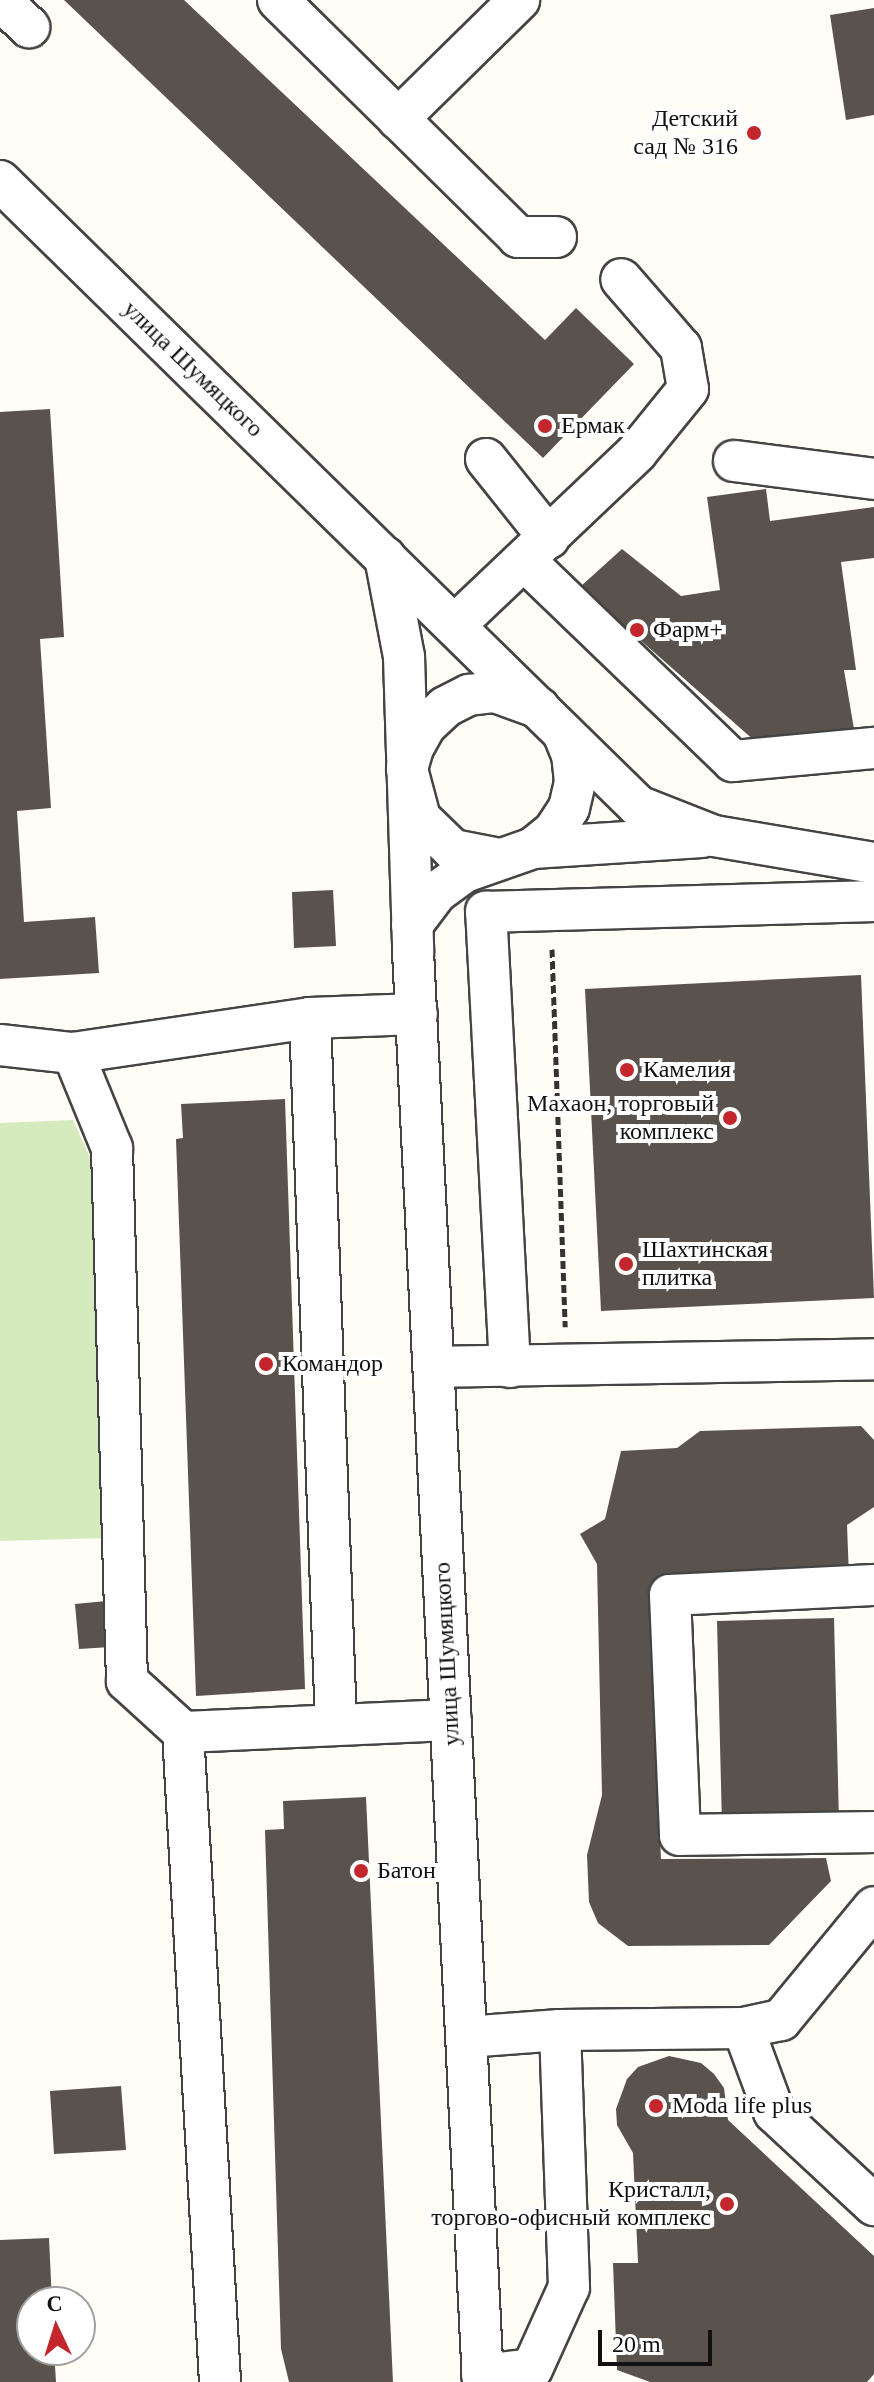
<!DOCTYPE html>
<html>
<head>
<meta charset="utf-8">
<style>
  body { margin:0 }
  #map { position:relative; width:874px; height:2382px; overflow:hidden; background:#fffdf5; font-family:Georgia,serif }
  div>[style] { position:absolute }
  .green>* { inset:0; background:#d5ebbd }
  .building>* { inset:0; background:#5a524d }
  .path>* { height:5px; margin-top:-2.5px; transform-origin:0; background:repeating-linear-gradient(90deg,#333 0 8px,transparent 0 12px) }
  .roads { filter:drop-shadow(2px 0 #444) drop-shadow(-2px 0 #444) drop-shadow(0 2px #444) drop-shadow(0 -2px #444) }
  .minor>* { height:40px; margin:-20px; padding:0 20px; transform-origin:20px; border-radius:20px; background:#fff }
  .dots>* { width:22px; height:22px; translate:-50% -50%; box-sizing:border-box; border:4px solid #fff; border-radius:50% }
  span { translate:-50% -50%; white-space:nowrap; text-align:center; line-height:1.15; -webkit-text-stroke:8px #fff; paint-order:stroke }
  .poi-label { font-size:24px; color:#111 }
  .right { translate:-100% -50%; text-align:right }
  .left { translate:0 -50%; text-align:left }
  .street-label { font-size:24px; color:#111 }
  .north { position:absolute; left:16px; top:2286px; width:80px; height:80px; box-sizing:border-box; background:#fff; border:2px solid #a0a0a0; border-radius:50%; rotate:356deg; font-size:22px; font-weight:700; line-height:32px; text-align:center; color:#111 }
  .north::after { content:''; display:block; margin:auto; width:28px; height:36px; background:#c4262e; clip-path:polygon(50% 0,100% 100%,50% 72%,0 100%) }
  .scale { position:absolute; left:598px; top:2330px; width:114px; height:36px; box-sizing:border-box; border:4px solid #111; border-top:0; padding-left:10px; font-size:24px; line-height:28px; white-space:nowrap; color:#111; -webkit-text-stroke:6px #fff; paint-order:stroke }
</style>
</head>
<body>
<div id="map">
  <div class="green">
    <div style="clip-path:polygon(73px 1120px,98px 1175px,108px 1538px,0 1541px,0 1123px)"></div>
  </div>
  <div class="building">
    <div style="clip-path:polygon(64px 0,184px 0,545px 340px,576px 308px,634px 364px,543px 458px)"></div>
    <div style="clip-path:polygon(874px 8px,874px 115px,846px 120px,830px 15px)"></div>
    <div style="clip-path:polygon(50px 409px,64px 637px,40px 639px,51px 808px,17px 811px,24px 922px,95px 917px,99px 973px,0 979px,0 412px)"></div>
    <div style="clip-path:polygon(766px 489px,770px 521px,874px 507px,874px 558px,841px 562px,856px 670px,844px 670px,854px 729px,756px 742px,580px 587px,622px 549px,681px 596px,720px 590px,707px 497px)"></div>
    <div style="clip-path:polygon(333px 890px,336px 946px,294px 948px,292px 892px)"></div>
    <div style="clip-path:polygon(861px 975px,874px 1298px,601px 1311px,585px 989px)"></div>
    <div style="clip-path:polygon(285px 1099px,305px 1689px,196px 1696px,176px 1139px,183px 1138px,181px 1104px)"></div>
    <div style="clip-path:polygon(861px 1426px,874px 1440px,874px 1507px,847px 1525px,849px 1577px,663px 1585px,649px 1597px,661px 1859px,826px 1858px,831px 1881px,769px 1945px,628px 1946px,598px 1923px,589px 1902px,587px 1855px,602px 1795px,597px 1564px,580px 1534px,605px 1519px,621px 1451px,677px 1448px,700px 1431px)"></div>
    <div style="clip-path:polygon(106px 1601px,110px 1647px,79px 1649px,75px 1604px)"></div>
    <div style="clip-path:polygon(834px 1618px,839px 1822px,722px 1825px,717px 1621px)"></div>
    <div style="clip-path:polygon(366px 1797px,393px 2382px,289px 2382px,281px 2349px,265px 1830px,284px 1829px,283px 1801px)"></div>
    <div style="clip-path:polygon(669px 2056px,701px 2063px,714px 2074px,724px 2088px,728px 2120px,874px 2256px,874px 2374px,867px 2382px,650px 2382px,617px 2370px,613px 2263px,638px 2263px,633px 2153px,617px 2125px,616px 2109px,627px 2079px,638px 2067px)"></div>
    <div style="clip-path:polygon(121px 2086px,126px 2150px,54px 2154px,50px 2091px)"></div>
    <div style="clip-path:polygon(49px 2238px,52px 2302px,32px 2302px,32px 2350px,54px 2350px,56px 2382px,0 2382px,0 2240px)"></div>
  </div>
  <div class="path">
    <div style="left:552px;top:949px;width:378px;rotate:88deg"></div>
  </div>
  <div class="roads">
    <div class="minor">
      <div style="left:0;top:0;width:40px;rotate:43deg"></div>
      <div style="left:278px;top:0;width:337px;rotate:44.6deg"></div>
      <div style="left:518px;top:237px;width:38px"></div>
      <div style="left:398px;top:119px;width:170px;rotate:-44.5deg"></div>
      <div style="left:0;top:181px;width:893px;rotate:44.41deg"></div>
      <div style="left:638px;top:806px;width:82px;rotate:21.5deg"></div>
      <div style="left:714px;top:836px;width:162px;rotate:9.6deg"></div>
      <div style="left:486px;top:459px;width:101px;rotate:51.4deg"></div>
      <div style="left:734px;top:461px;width:141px;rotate:7.3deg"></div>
      <div style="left:385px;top:557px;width:102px;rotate:79.2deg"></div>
      <div style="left:404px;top:657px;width:294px;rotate:88.2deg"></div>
      <div style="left:413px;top:951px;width:1433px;rotate:87.2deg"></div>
      <div style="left:524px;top:560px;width:290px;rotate:43.9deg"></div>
      <div style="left:733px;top:761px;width:142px;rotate:-5.3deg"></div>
      <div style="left:456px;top:624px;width:250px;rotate:-43.5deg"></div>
      <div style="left:637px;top:452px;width:81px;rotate:-51deg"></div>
      <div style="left:688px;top:389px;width:42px;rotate:-99.7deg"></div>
      <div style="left:681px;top:348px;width:91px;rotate:-131deg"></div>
      <div style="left:533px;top:848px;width:169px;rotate:-3.7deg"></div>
      <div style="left:499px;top:859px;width:47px;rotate:-168.9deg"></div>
      <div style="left:453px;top:850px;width:46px;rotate:-135.9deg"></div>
      <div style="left:420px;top:818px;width:51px;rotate:-104.9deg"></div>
      <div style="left:407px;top:769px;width:22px;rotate:-74deg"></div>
      <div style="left:413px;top:748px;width:26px;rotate:-61deg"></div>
      <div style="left:426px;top:725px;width:26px;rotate:-43deg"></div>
      <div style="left:445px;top:707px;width:27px;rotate:-27deg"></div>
      <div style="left:469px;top:695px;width:26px;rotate:-7deg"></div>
      <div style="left:495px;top:692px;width:47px;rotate:20deg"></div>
      <div style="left:412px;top:925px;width:41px;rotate:-52.9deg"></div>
      <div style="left:437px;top:892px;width:34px;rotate:-36deg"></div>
      <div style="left:465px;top:872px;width:72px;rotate:-19.4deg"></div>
      <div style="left:533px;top:848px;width:27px;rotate:-39deg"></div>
      <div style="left:554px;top:831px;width:27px;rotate:-57deg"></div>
      <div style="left:569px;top:808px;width:27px;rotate:-77deg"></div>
      <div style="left:575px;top:782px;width:27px;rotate:-96deg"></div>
      <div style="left:572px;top:755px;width:24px;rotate:-112deg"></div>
      <div style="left:310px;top:1018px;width:707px;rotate:87.89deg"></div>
      <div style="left:0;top:1045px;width:73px;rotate:6.3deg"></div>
      <div style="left:73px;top:1053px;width:240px;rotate:-8.4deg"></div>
      <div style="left:310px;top:1018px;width:107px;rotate:-2.1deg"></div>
      <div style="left:73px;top:1053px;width:103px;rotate:67.7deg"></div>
      <div style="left:112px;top:1148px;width:533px;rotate:88.39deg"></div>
      <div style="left:127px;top:1681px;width:76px;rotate:42.3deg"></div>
      <div style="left:183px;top:1732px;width:651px;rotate:86.74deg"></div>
      <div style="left:434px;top:1367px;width:440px;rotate:-1deg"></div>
      <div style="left:510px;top:1367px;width:456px;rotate:-93deg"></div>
      <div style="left:486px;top:912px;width:388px;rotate:-1.6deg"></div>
      <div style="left:874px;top:1585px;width:204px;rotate:177.2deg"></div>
      <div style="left:670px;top:1595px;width:240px;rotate:87.6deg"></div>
      <div style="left:680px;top:1835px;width:194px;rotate:-0.9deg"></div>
      <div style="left:183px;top:1732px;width:268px;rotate:-2.6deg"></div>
      <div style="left:743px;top:2028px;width:90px;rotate:69.7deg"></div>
      <div style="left:774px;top:2112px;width:137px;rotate:42.9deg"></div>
      <div style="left:466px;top:2037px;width:94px;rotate:-4.3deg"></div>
      <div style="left:560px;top:2030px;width:183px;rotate:-0.6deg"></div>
      <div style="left:743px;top:2028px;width:39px;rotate:-12deg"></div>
      <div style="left:781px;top:2020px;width:146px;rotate:-50.5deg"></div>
      <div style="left:482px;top:2375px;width:50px;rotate:-6.8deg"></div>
      <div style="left:532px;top:2369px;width:90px;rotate:-65.7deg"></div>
      <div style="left:569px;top:2287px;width:257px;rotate:-92deg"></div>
    </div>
  </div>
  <div class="dots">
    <div style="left:754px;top:133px;background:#c4262e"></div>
    <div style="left:545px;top:426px;background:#c4262e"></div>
    <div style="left:637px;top:630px;background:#c4262e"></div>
    <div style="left:627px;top:1070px;background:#c4262e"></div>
    <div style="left:730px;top:1118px;background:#c4262e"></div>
    <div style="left:626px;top:1264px;background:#c4262e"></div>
    <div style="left:266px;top:1364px;background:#c4262e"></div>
    <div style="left:361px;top:1871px;background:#c4262e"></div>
    <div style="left:656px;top:2106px;background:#c4262e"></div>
    <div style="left:727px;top:2204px;background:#c4262e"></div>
  </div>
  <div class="poi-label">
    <span class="right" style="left:738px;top:133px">Детский<br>сад № 316</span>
    <span class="left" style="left:561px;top:426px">Ермак</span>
    <span class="left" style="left:653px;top:630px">Фарм+</span>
    <span class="left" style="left:643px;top:1070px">Камелия</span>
    <span class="right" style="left:714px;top:1118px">Махаон, торговый<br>комплекс</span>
    <span class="left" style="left:642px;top:1264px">Шахтинская<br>плитка</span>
    <span class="left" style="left:282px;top:1364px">Командор</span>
    <span class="left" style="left:377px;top:1871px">Батон</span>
    <span class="left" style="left:672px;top:2106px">Moda life plus</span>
    <span class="right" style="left:711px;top:2204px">Кристалл,<br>торгово-офисный комплекс</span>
  </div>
  <div class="street-label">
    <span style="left:193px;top:369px;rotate:44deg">улица Шумяцкого</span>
    <span style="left:447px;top:1654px;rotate:-93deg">улица Шумяцкого</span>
  </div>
  <div class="north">С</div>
  <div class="scale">20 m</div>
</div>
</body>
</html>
